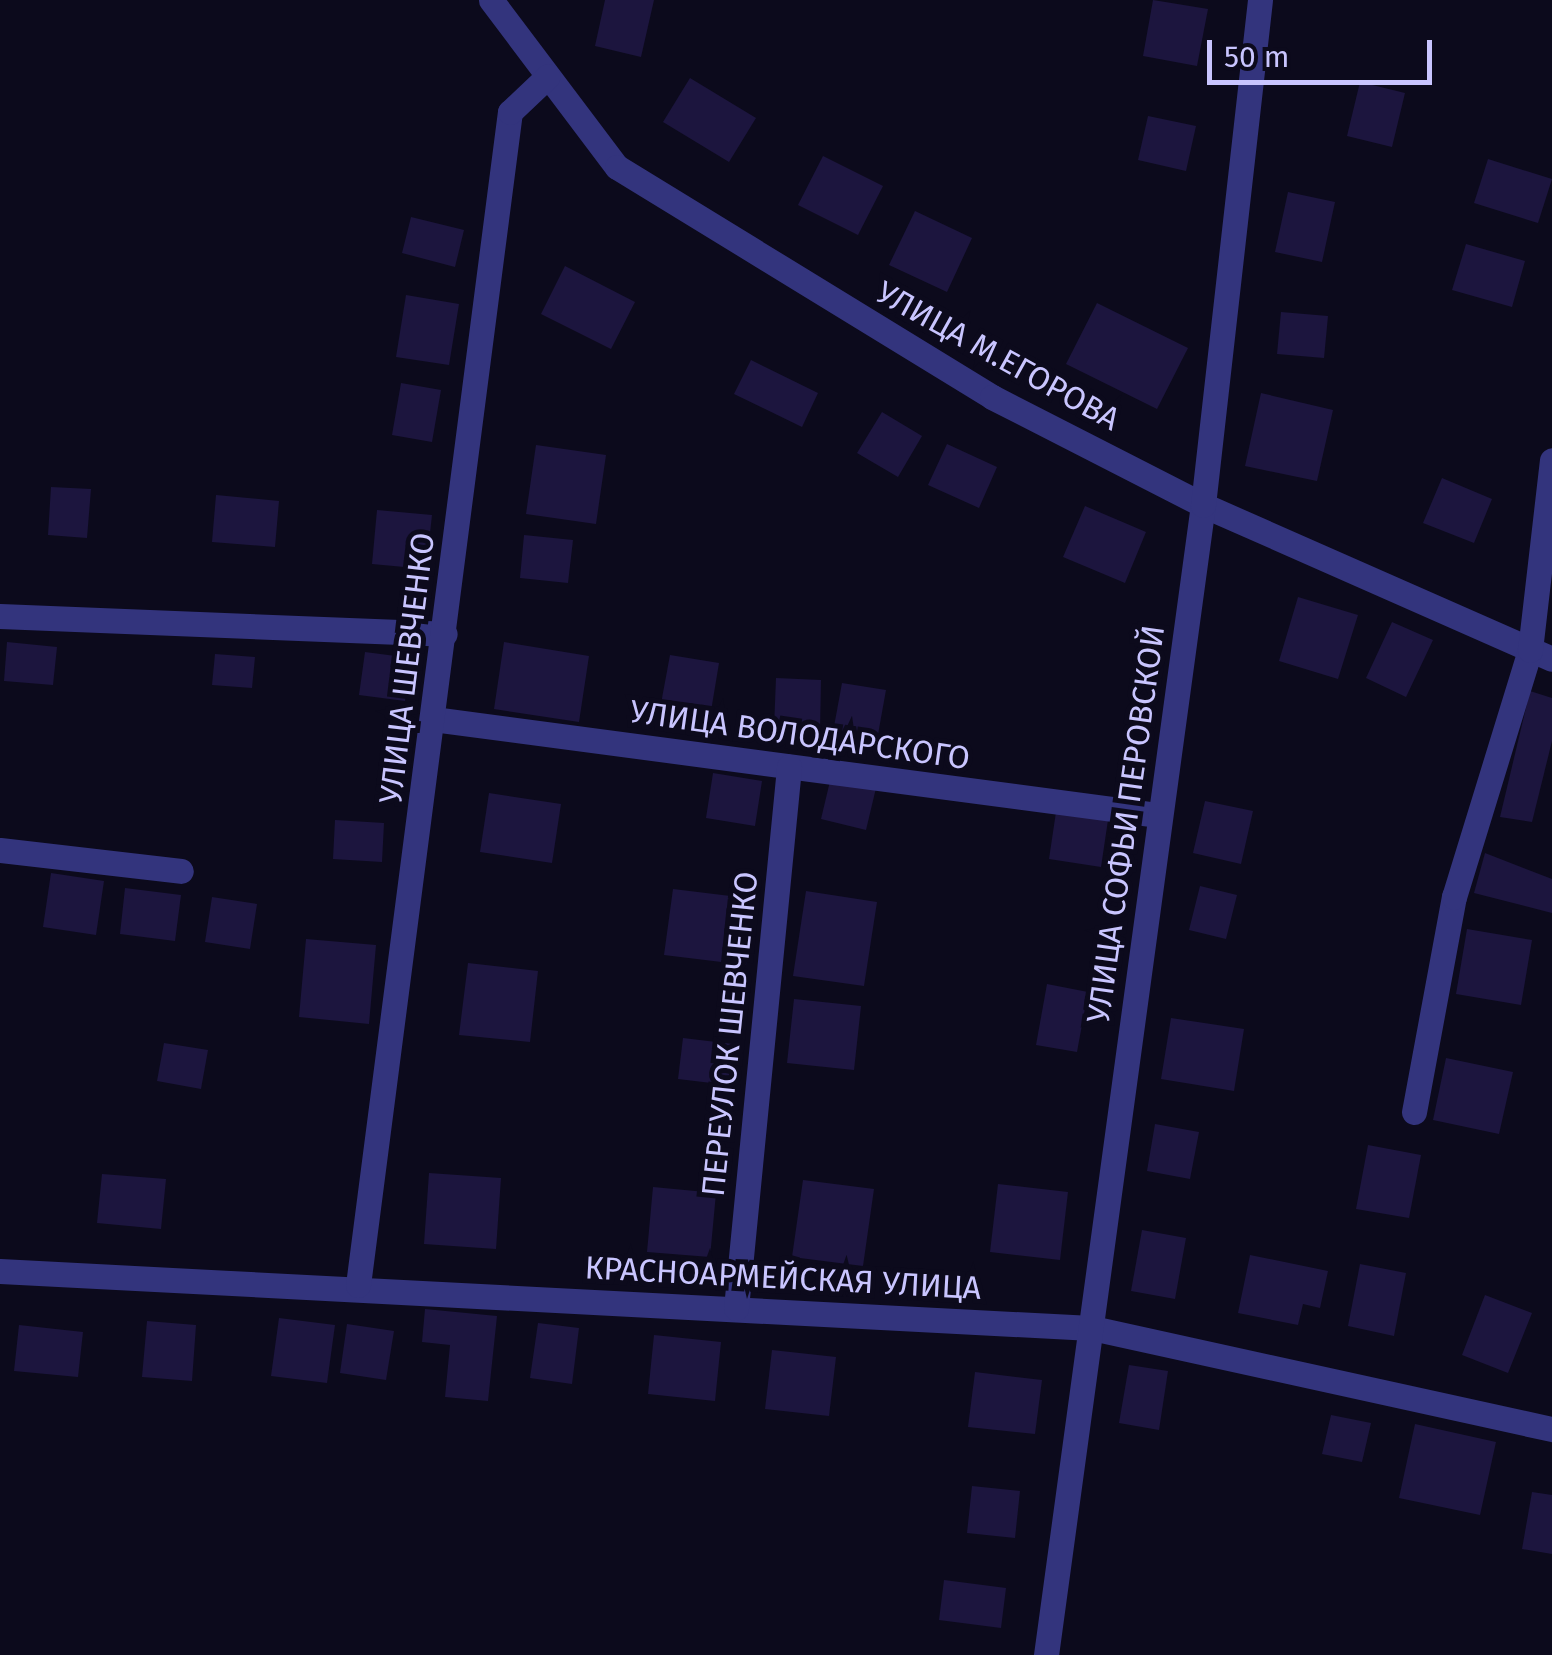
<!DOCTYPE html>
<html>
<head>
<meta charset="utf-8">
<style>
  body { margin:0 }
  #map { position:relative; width:1552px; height:1655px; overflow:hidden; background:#0c0a1c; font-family:"Fira Sans",sans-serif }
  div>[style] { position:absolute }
  .building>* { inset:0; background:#1c153e }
  .minor>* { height:25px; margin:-12.5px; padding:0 12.5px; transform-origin:12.5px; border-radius:12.5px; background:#33347d }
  span { translate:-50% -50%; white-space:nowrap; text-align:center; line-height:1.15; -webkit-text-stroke:10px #0c0a1c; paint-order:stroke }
  .street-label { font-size:32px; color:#c9c5ff }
  .scale { position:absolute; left:1207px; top:40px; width:225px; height:45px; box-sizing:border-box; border:5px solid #c9c5ff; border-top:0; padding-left:12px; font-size:30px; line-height:35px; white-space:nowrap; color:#c9c5ff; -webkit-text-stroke:8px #0c0a1c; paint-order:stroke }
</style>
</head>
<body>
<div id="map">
  <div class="building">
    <div style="clip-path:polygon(605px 0,654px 0,641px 57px,595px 46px)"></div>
    <div style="clip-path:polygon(1153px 0,1208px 9px,1197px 66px,1143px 56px)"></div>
    <div style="clip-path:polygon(690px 78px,756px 118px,729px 162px,663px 122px)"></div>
    <div style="clip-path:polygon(1360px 82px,1405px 93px,1392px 147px,1347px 136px)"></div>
    <div style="clip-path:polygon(1148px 116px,1196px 126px,1186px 171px,1138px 160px)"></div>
    <div style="clip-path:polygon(823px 156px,883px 186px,858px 235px,798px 205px)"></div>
    <div style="clip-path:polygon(1488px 159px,1552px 179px,1538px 223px,1474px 203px)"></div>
    <div style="clip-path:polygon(1288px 192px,1335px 202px,1322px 262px,1275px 252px)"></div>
    <div style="clip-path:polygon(915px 211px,972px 238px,947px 292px,889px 265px)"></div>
    <div style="clip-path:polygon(411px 217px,464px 230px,455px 267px,402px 253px)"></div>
    <div style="clip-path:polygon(1466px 244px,1525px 261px,1512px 307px,1452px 290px)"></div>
    <div style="clip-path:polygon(565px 266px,635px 302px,611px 349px,541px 314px)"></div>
    <div style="clip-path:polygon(406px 295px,459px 304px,449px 365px,396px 357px)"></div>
    <div style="clip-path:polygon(1097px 303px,1188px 348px,1157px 409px,1066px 364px)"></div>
    <div style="clip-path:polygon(1281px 312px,1328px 316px,1324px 358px,1277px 354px)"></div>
    <div style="clip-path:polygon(751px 360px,818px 393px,802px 427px,734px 394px)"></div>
    <div style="clip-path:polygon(401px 383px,441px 390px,432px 442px,392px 435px)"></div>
    <div style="clip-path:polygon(1261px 393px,1333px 410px,1317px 481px,1245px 466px)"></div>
    <div style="clip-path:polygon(882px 412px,922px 436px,898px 477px,857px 453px)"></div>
    <div style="clip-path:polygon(947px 444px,997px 467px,979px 508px,928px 485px)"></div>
    <div style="clip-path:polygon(536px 445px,606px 455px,596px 524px,526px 514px)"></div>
    <div style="clip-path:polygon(1442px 478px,1492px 499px,1474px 543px,1423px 523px)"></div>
    <div style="clip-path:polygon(51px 487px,91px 489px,87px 538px,48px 535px)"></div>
    <div style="clip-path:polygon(216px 495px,279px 501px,275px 547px,212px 542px)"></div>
    <div style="clip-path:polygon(1085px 506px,1146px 532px,1125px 583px,1063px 557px)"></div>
    <div style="clip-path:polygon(377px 510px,432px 515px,426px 569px,372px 564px)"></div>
    <div style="clip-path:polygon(524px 535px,573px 540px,568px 583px,520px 578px)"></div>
    <div style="clip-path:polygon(1298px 597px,1358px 615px,1338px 679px,1279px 661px)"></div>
    <div style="clip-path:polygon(1392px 622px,1433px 640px,1406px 697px,1366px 678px)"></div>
    <div style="clip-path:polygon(7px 642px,57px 647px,53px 685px,4px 681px)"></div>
    <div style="clip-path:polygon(504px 642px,589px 656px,579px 722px,494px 709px)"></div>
    <div style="clip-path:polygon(365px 652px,411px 658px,405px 701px,359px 695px)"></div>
    <div style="clip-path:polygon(215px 654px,255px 657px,252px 688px,212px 685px)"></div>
    <div style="clip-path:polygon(670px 655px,719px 663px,710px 717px,660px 709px)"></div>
    <div style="clip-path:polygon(776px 678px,821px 680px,820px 730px,774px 728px)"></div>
    <div style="clip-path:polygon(842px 683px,886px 690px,877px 740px,833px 732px)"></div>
    <div style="clip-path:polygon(1530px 691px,1552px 698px,1552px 741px,1532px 822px,1500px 817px)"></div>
    <div style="clip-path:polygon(713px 773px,762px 781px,755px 826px,706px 818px)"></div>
    <div style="clip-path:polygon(831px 777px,876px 788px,866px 830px,821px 819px)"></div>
    <div style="clip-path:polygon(489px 793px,561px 804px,552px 863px,480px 852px)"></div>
    <div style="clip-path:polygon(1205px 801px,1253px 811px,1241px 864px,1193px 853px)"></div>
    <div style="clip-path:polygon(1056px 812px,1108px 820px,1101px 867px,1049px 859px)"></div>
    <div style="clip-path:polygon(335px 820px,384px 823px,382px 862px,333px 859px)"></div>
    <div style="clip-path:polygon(1485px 853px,1552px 879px,1552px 913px,1474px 893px)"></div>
    <div style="clip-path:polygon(51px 873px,104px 881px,96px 935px,43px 927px)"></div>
    <div style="clip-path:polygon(1200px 886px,1237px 895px,1226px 939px,1189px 930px)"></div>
    <div style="clip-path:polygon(125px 888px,181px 895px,175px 941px,120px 934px)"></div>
    <div style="clip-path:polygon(673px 889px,755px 899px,746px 965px,664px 955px)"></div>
    <div style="clip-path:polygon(806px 891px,877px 902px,864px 986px,793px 976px)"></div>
    <div style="clip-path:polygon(212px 897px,257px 904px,250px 949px,205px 942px)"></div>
    <div style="clip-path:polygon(1467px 929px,1532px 940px,1521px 1005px,1456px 994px)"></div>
    <div style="clip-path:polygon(306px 939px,376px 945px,369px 1024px,299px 1017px)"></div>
    <div style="clip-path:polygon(468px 963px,538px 971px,530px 1042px,459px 1035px)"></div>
    <div style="clip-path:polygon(1047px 984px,1088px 992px,1077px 1052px,1036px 1045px)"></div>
    <div style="clip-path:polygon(794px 999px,861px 1006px,854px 1070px,787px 1063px)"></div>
    <div style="clip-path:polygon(1171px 1018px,1244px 1029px,1234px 1091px,1161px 1079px)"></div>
    <div style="clip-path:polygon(683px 1038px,733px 1044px,728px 1085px,678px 1079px)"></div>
    <div style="clip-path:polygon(164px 1043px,208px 1050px,201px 1089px,157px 1081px)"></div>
    <div style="clip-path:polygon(1446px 1058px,1513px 1072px,1499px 1134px,1433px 1120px)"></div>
    <div style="clip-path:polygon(1155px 1124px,1199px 1132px,1190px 1179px,1147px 1171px)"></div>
    <div style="clip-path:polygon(1368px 1145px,1421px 1155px,1409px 1218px,1356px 1209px)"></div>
    <div style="clip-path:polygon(429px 1173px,501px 1178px,496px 1249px,424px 1244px)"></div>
    <div style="clip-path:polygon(102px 1174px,166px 1179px,161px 1229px,97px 1223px)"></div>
    <div style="clip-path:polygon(803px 1180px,874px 1189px,863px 1266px,792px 1257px)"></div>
    <div style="clip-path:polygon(998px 1184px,1068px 1192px,1060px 1260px,990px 1252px)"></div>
    <div style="clip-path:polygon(653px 1187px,716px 1193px,710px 1257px,647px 1252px)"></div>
    <div style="clip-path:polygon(1142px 1230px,1186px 1238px,1175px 1299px,1131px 1291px)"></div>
    <div style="clip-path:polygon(1250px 1255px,1328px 1271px,1320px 1308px,1303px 1304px,1298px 1325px,1238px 1313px)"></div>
    <div style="clip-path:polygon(1360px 1264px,1406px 1273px,1394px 1336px,1348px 1326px)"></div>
    <div style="clip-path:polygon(1485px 1295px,1532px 1313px,1508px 1373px,1462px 1355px)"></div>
    <div style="clip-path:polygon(425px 1309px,497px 1316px,488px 1401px,445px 1397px,450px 1345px,422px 1342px)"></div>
    <div style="clip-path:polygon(279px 1318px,335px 1325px,327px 1383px,271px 1376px)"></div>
    <div style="clip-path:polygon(147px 1321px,196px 1325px,192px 1381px,142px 1377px)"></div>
    <div style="clip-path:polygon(538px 1323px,579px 1328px,572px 1384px,530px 1378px)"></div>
    <div style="clip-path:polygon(347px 1324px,394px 1331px,386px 1380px,340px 1373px)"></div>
    <div style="clip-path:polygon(19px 1325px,83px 1332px,78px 1377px,14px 1371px)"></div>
    <div style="clip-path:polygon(654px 1335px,721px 1342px,715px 1401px,648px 1394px)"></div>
    <div style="clip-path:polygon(772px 1350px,836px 1357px,829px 1416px,765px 1409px)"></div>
    <div style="clip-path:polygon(1129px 1365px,1168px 1371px,1159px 1430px,1119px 1423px)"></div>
    <div style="clip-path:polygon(975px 1372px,1042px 1380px,1035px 1434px,968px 1427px)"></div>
    <div style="clip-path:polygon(1331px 1415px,1371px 1423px,1362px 1462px,1322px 1454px)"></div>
    <div style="clip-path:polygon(1415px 1424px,1496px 1442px,1480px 1515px,1399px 1498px)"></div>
    <div style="clip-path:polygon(972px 1486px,1020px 1491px,1015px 1538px,967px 1533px)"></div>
    <div style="clip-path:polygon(1532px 1492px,1552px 1495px,1552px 1554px,1522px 1549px)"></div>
    <div style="clip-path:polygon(944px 1580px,1006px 1588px,1001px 1628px,939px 1620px)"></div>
  </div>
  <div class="minor">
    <div style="left:491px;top:0;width:209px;rotate:53deg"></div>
    <div style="left:617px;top:167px;width:440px;rotate:31.5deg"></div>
    <div style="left:992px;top:397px;width:237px;rotate:27.1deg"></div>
    <div style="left:1203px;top:505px;width:381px;rotate:23.8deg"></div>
    <div style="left:0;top:616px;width:445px;rotate:2.3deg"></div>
    <div style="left:433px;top:719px;width:730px;rotate:7.55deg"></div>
    <div style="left:0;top:850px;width:182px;rotate:6.6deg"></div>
    <div style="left:1414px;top:1112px;width:219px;rotate:-79.5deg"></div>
    <div style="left:1454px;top:897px;width:258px;rotate:-72.9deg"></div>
    <div style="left:1530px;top:650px;width:191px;rotate:-83.4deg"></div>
    <div style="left:0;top:1271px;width:1093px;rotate:2.99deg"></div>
    <div style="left:1092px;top:1328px;width:471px;rotate:12.4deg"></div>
    <div style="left:358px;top:1285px;width:1183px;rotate:-82.62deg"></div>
    <div style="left:510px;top:112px;width:52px;rotate:-43.5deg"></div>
    <div style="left:736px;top:1308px;width:544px;rotate:-84.4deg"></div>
    <div style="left:1046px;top:1655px;width:1161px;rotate:-82.23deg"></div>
    <div style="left:1203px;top:505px;width:508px;rotate:-83.56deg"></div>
  </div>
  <div class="street-label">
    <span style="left:998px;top:356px;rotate:29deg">УЛИЦА М.ЕГОРОВА</span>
    <span style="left:407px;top:668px;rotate:-83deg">УЛИЦА ШЕВЧЕНКО</span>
    <span style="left:800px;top:735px;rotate:8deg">УЛИЦА ВОЛОДАРСКОГО</span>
    <span style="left:1126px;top:824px;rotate:-82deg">УЛИЦА СОФЬИ ПЕРОВСКОЙ</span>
    <span style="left:730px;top:1034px;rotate:-84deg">ПЕРЕУЛОК ШЕВЧЕНКО</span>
    <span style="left:783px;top:1278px;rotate:3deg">КРАСНОАРМЕЙСКАЯ УЛИЦА</span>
  </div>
  <div class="scale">50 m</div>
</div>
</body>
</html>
